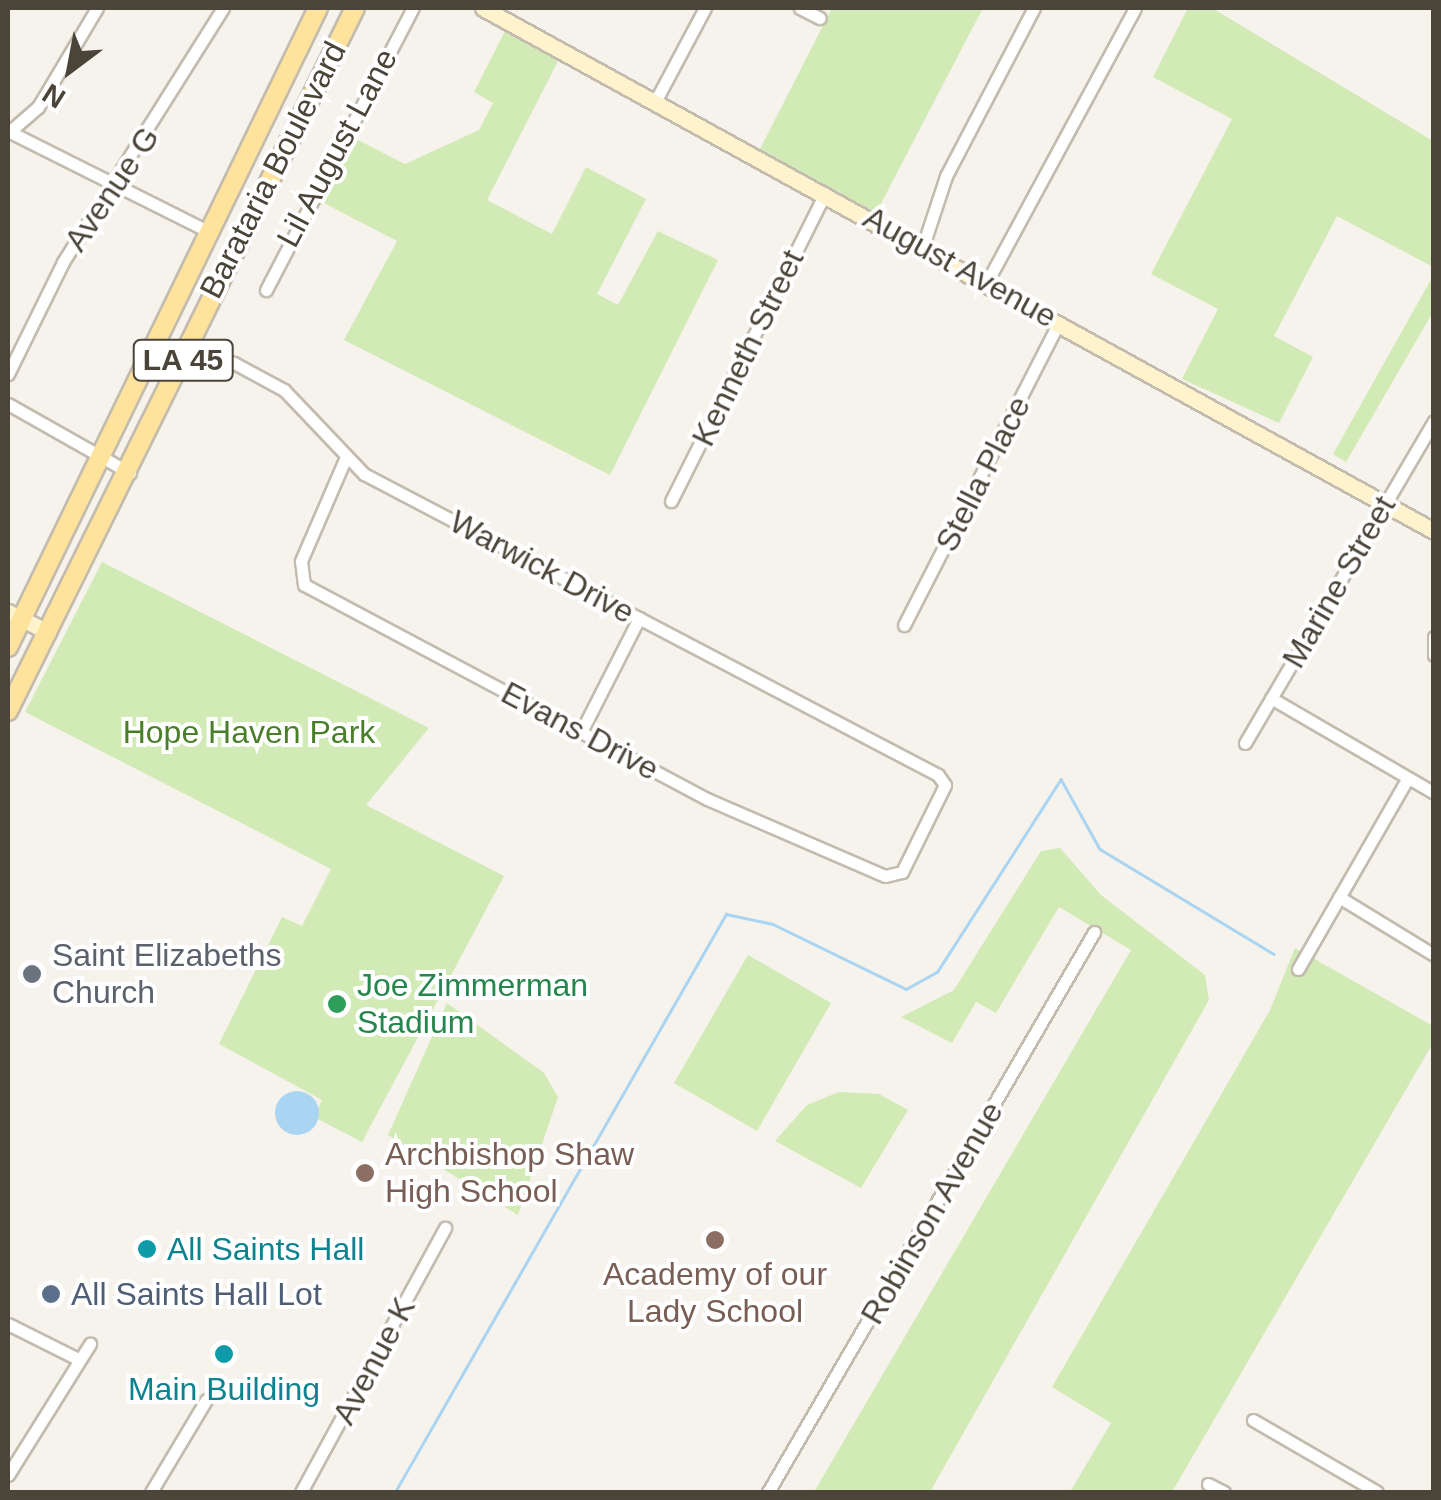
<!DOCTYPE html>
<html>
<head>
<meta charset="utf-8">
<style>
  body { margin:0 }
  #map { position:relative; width:1441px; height:1500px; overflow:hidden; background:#f6f3ec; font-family:Helvetica,sans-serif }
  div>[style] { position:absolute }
  .green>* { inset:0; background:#d2eab5 }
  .water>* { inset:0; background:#a9d4f2 }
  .round { border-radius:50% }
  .stream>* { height:2.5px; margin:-1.25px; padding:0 1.25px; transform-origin:1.25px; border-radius:1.25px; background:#a9d4f2 }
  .roads { filter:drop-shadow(2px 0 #c2bbae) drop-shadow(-2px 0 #c2bbae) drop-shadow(0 2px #c2bbae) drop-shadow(0 -2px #c2bbae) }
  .street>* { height:11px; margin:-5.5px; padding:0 5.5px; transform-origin:5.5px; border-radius:5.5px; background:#fff }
  .secondary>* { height:15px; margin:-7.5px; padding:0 7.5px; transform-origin:7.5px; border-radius:7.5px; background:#fff3cd }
  .primary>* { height:18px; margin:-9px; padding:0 9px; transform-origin:9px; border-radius:9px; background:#ffe39c }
  .dots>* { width:28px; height:28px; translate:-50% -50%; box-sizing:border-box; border:5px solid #fff; border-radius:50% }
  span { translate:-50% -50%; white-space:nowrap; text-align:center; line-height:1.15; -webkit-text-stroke:8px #fff; paint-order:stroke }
  .shield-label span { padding:2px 8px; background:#fff; border:2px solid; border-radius:8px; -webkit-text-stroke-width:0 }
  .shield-label { font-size:30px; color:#4b4439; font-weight:700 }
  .street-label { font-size:32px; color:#4b4439 }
  .park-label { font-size:32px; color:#4a7f2a }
  .worship-label { font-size:32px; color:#5b616d }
  .left { translate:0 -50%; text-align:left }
  .leisure-label { font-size:32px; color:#27864d }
  .education-label { font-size:32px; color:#785e54 }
  .culture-label { font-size:32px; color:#0d838f }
  .service-label { font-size:32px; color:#4e5e75 }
  .frame { position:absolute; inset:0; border:10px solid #4b4439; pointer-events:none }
  .north { position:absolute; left:20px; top:20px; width:100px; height:100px; -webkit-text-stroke:8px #fff; paint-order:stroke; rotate:212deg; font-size:28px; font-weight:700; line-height:40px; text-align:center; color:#4b4439 }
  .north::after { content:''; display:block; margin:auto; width:35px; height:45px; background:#4b4439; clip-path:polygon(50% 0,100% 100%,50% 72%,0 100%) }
</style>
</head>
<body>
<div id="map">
  <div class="green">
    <div style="clip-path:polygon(832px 8px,983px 8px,876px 213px,760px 149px)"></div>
    <div style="clip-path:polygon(1188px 8px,1212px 8px,1433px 141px,1433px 267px,1337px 216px,1274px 336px,1313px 357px,1279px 423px,1182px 379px,1218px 309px,1151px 274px,1232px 119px,1153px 77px)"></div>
    <div style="clip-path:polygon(505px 31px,558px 61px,487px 200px,552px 234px,586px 167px,646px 199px,597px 294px,618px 305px,658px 231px,718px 260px,610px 475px,344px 340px,397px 241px,318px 200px,350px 136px,405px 164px,479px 130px,493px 103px,474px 92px)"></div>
    <div style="clip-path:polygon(1433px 276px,1433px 312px,1346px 462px,1333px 454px)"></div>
    <div style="clip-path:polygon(102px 562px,429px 728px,366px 805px,504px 876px,362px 1142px,314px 1117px,322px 1100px,219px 1044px,282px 917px,302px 926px,331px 869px,25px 712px)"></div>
    <div style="clip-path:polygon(1060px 848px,1101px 895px,1205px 975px,1209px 1000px,930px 1492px,814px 1492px,1131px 950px,1059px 907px,996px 1013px,976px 1002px,952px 1043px,901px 1017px,954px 990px,1041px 851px)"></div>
    <div style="clip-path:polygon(1295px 948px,1433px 1026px,1433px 1043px,1172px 1492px,1070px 1492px,1111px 1423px,1052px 1387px,1270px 1010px)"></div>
    <div style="clip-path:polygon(748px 955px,831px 1003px,757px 1131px,674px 1083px)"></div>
    <div style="clip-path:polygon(447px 1003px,544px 1073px,558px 1097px,518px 1215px,388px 1135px)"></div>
    <div style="clip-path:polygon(839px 1092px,879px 1094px,908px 1110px,861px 1188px,775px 1141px,807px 1105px)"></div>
  </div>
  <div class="water">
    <div class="round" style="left:275px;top:1091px;width:44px;height:44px"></div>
  </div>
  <div class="stream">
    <div style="left:395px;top:1492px;width:666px;rotate:-60.2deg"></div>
    <div style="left:726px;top:914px;width:48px;rotate:12deg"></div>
    <div style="left:773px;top:924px;width:148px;rotate:26deg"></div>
    <div style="left:906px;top:989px;width:35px;rotate:-29deg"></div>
    <div style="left:937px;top:972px;width:229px;rotate:-57.3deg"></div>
    <div style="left:1061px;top:779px;width:80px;rotate:60.9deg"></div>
    <div style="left:1100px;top:849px;width:203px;rotate:31.1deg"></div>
  </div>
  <div class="roads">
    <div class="street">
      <div style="left:800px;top:8px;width:22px;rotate:27deg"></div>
      <div style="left:656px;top:100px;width:104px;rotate:-62deg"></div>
      <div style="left:8px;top:131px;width:224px;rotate:26.6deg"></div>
      <div style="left:8px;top:133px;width:40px;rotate:-41deg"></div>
      <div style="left:38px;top:107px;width:115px;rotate:-59.2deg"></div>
      <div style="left:923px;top:246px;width:74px;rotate:-71.8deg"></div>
      <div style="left:946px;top:176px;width:190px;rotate:-62.4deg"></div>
      <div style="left:987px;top:282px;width:311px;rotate:-61.6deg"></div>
      <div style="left:266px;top:290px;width:318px;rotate:-62.5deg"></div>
      <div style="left:158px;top:343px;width:79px;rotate:14.7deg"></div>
      <div style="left:234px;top:363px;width:57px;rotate:28.4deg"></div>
      <div style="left:284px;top:390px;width:116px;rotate:46.4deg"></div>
      <div style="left:364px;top:474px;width:648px;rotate:27.67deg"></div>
      <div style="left:938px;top:775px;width:12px;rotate:55deg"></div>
      <div style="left:945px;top:785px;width:97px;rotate:116.3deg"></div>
      <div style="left:902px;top:872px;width:17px;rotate:167deg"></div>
      <div style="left:885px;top:876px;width:194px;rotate:-156.6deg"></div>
      <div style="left:707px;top:799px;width:456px;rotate:-152deg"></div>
      <div style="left:304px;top:585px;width:24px;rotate:-97deg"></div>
      <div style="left:301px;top:561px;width:113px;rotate:-66.6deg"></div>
      <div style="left:8px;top:374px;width:125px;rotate:-63.8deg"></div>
      <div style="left:63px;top:262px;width:300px;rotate:-57.8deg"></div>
      <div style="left:8px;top:404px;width:140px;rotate:29.5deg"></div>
      <div style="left:671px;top:501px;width:344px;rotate:-63.4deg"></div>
      <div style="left:904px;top:625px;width:340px;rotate:-62.9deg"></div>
      <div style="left:1434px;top:637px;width:18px;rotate:90deg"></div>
      <div style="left:1271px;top:698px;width:189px;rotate:30.2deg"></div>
      <div style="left:581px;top:732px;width:128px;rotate:-63deg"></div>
      <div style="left:1245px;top:743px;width:373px;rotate:-59.6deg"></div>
      <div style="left:1339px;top:897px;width:111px;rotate:31.4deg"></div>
      <div style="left:1298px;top:969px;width:220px;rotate:-60.1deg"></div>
      <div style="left:8px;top:1324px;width:76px;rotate:26.6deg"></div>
      <div style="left:1253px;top:1420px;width:143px;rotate:30.1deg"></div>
      <div style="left:8px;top:1475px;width:155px;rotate:-58deg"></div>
      <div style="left:1208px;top:1484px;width:18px;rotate:27deg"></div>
      <div style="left:151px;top:1492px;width:107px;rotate:-59.1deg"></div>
      <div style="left:301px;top:1492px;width:301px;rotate:-61.4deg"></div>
      <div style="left:768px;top:1492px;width:648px;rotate:-59.79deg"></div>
    </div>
    <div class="secondary">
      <div style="left:483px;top:8px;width:1085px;rotate:28.81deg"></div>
      <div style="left:8px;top:612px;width:45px;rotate:26.6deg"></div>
    </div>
    <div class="primary">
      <div style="left:8px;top:647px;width:710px;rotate:-64.12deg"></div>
      <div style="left:8px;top:711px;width:784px;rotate:-63.73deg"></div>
    </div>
  </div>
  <div class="dots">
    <div style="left:32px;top:974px;background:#6b7280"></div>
    <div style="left:337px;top:1004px;background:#2e9e5b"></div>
    <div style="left:365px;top:1173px;background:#8d6e63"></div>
    <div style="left:715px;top:1240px;background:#8d6e63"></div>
    <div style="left:147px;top:1249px;background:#0f9aa8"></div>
    <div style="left:51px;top:1294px;background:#5c6f8a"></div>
    <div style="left:224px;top:1354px;background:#0f9aa8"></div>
  </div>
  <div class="shield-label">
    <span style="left:183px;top:360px">LA 45</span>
  </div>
  <div class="street-label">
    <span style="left:337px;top:148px;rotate:-62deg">Lil August Lane</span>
    <span style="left:273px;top:170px;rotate:-63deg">Barataria Boulevard</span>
    <span style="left:112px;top:189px;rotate:-56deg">Avenue G</span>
    <span style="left:960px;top:267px;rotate:29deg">August Avenue</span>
    <span style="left:748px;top:348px;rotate:-64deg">Kenneth Street</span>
    <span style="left:983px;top:474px;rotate:-63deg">Stella Place</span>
    <span style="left:542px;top:567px;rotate:28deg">Warwick Drive</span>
    <span style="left:1339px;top:582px;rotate:-60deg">Marine Street</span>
    <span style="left:580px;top:731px;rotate:28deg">Evans Drive</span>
    <span style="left:932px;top:1213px;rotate:-60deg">Robinson Avenue</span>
    <span style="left:374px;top:1361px;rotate:-62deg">Avenue K</span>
  </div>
  <div class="park-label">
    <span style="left:249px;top:732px">Hope Haven Park</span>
  </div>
  <div class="worship-label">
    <span class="left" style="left:52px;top:974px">Saint Elizabeths<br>Church</span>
  </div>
  <div class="leisure-label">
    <span class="left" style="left:357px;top:1004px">Joe Zimmerman<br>Stadium</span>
  </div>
  <div class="education-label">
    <span class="left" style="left:385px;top:1173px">Archbishop Shaw<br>High School</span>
    <span style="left:715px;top:1293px">Academy of our<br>Lady School</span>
  </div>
  <div class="culture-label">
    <span class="left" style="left:167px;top:1249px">All Saints Hall</span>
    <span style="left:224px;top:1389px">Main Building</span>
  </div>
  <div class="service-label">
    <span class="left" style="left:71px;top:1294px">All Saints Hall Lot</span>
  </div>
  <div class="frame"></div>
  <div class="north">N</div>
</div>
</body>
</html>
